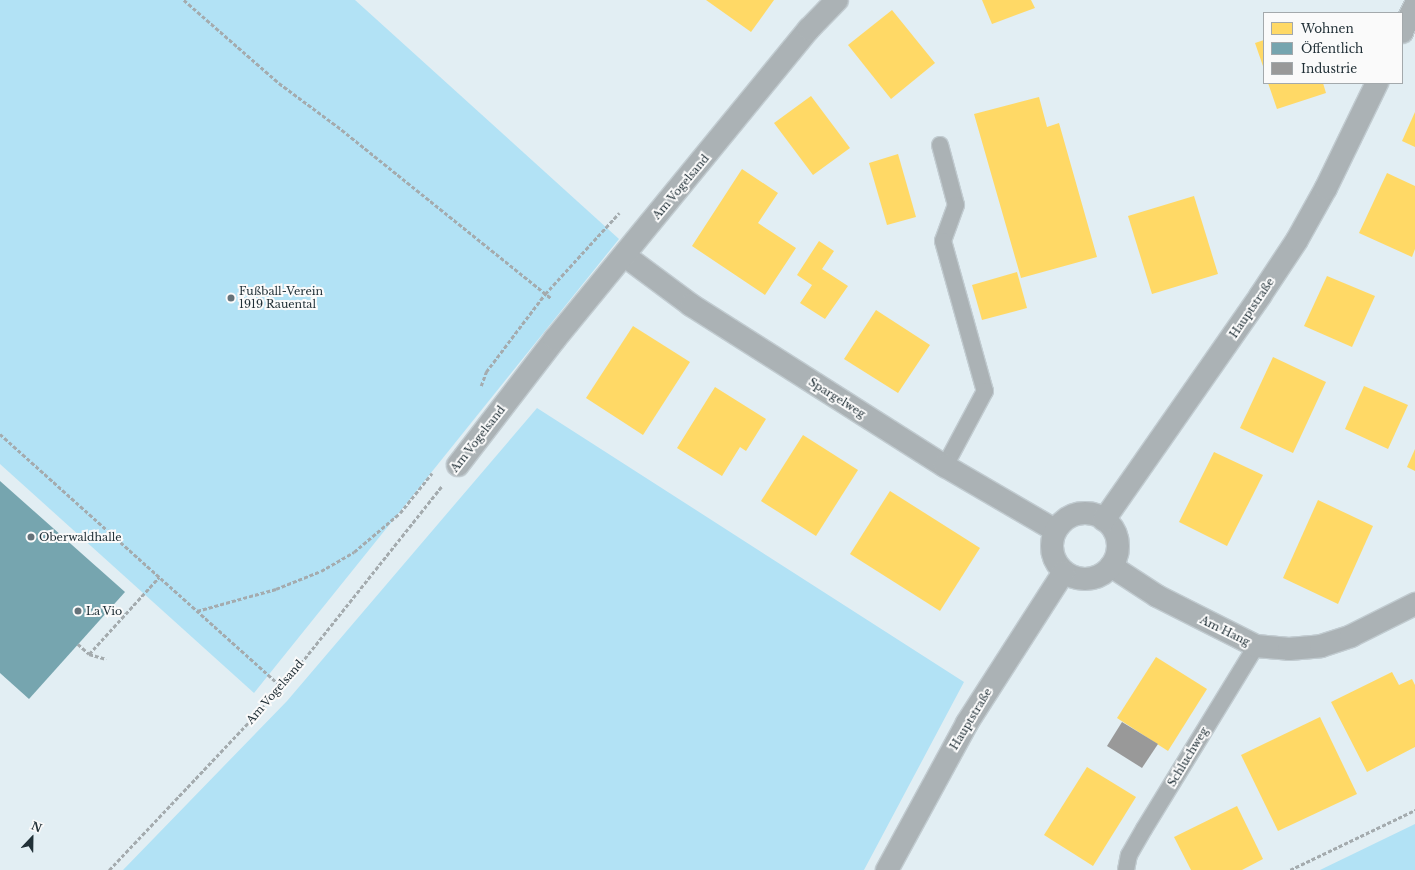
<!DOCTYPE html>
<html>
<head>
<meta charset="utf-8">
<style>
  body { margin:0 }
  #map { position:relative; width:1415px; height:870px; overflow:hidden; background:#e2eef3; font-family:"Libre Baskerville",serif }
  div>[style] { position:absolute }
  .green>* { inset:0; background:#b2e2f5 }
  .homes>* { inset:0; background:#ffd966 }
  .public>* { inset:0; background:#76a5af }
  .industry>* { inset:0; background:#999 }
  .path>* { height:2.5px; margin-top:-1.25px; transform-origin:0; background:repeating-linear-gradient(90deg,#a4abae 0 4px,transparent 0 6px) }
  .roads { filter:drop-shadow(1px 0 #c1cbd0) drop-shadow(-1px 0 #c1cbd0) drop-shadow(0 1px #c1cbd0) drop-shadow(0 -1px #c1cbd0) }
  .service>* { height:16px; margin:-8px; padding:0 8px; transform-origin:8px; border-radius:8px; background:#abb2b5 }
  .minor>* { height:22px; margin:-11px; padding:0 11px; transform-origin:11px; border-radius:11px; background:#abb2b5 }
  .tertiary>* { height:22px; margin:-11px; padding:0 11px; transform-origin:11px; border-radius:11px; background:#abb2b5 }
  .tertiary>.ring { margin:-11px; padding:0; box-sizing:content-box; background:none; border:22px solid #abb2b5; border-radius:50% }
  .dots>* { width:11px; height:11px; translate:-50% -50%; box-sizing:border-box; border:2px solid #fafafa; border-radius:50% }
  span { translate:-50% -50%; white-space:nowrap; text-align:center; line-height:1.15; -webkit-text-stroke:4px #fafafa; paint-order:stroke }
  .street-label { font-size:11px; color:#213037 }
  .poi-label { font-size:11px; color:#213037 }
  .left { translate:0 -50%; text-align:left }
  .legend { position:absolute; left:1263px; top:12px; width:140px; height:72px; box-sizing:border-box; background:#fafafa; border:1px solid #a3a9ac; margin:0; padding:5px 7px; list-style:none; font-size:12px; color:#213037 }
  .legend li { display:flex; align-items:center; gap:8px; height:20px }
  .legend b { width:20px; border:1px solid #a3a9ac }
  .north { position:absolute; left:12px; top:818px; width:40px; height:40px; -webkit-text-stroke:3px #fafafa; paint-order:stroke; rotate:22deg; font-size:11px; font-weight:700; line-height:16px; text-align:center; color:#213037 }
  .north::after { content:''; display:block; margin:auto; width:14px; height:18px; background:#213037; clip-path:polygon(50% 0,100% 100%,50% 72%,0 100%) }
</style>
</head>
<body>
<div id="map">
  <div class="green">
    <div style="clip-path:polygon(0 0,355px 0,619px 239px,254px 693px,0 464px)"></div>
    <div style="clip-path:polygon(537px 408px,964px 682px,864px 870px,123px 870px,287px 701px)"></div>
    <div style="clip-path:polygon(1415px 824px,1415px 870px,1320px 870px)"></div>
  </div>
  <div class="homes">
    <div style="clip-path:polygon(706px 0,774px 0,751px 32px)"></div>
    <div style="clip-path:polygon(982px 0,1031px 0,1035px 8px,992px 24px)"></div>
    <div style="clip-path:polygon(892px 10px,935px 63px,891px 99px,848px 45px)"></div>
    <div style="clip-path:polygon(1264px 40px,1264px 69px,1255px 43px)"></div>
    <div style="clip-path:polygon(1268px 83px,1323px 83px,1326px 93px,1277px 109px)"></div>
    <div style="clip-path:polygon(811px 96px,850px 148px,813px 175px,774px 123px)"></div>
    <div style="clip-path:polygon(1039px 97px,1047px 127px,1059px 123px,1097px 257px,1021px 278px,974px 114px)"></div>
    <div style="clip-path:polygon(1415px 112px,1415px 147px,1402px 141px)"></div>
    <div style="clip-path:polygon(898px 154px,916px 217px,887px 225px,869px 163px)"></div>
    <div style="clip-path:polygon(742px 169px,778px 193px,758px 223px,796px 248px,765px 295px,692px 246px)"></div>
    <div style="clip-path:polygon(1387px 173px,1415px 186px,1415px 249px,1412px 257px,1359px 233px)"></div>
    <div style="clip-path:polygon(1194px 196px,1218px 274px,1152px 294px,1128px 216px)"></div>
    <div style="clip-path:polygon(819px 241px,834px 251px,822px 269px,848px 286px,825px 319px,800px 303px,812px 285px,797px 275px)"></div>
    <div style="clip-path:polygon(1017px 272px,1027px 308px,982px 320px,972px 285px)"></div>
    <div style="clip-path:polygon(1327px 276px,1375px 296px,1352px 347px,1304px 326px)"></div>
    <div style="clip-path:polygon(876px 310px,930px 345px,898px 393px,844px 359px)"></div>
    <div style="clip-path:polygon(633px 326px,690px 362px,643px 435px,586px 398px)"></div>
    <div style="clip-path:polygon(1273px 357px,1326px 382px,1293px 453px,1240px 428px)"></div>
    <div style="clip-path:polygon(1364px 386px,1408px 405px,1388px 449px,1345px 429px)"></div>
    <div style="clip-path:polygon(715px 387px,766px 419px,746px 451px,740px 447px,722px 476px,677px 448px)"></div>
    <div style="clip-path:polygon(803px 435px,858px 470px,816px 536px,761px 501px)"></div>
    <div style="clip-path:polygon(1415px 449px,1415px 471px,1407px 467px)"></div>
    <div style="clip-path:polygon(1214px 452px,1263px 475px,1227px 546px,1179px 522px)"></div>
    <div style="clip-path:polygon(890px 491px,980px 548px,940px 611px,850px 554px)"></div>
    <div style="clip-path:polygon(1318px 500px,1373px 526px,1338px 604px,1283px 578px)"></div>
    <div style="clip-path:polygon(1156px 657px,1207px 689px,1168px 751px,1117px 718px)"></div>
    <div style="clip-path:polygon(1392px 672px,1399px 685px,1412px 679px,1415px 685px,1415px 747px,1367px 772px,1331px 702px)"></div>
    <div style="clip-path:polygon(1320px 717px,1357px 794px,1278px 831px,1241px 755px)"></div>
    <div style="clip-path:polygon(1087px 767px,1136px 797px,1093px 866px,1044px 835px)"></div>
    <div style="clip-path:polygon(1237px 806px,1263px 859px,1242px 870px,1191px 870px,1174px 837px)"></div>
  </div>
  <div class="public">
    <div style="clip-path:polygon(0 481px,125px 592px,29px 699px,0 673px)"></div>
  </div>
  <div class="industry">
    <div style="clip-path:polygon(1122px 722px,1158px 744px,1142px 768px,1107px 746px)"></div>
  </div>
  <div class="path">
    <div style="left:184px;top:0;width:126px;rotate:41.1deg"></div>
    <div style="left:279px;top:83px;width:72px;rotate:36.6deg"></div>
    <div style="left:337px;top:126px;width:275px;rotate:38.8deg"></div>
    <div style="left:481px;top:386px;width:15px;rotate:-70deg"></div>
    <div style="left:486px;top:372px;width:98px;rotate:-52.9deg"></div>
    <div style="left:545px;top:294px;width:110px;rotate:-47.6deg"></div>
    <div style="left:0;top:434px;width:379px;rotate:41.9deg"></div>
    <div style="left:197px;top:611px;width:82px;rotate:-15.6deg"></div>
    <div style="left:276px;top:589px;width:48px;rotate:-21.8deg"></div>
    <div style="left:321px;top:571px;width:38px;rotate:-30deg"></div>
    <div style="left:354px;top:552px;width:60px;rotate:-40.3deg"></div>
    <div style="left:400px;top:513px;width:51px;rotate:-51.3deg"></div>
    <div style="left:78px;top:644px;width:15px;rotate:42deg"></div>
    <div style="left:89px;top:654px;width:18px;rotate:16deg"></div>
    <div style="left:89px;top:654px;width:104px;rotate:-47.7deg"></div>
    <div style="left:109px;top:870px;width:252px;rotate:-46.6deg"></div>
    <div style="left:282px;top:687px;width:256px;rotate:-51.5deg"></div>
    <div style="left:1290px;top:870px;width:139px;rotate:-25.6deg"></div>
  </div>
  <div class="roads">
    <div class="service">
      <div style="left:940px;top:145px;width:62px;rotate:75.1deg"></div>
      <div style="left:956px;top:205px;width:38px;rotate:110deg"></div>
      <div style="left:943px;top:241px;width:156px;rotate:74.4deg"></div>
      <div style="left:985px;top:391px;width:85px;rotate:118.1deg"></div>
      <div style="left:1126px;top:870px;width:15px;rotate:-79deg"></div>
      <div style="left:1129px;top:855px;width:30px;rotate:-60deg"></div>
      <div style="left:1144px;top:829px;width:215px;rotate:-58.5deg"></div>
    </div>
    <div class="minor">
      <div style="left:625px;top:256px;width:82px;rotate:36.6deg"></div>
      <div style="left:691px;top:305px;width:301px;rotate:32.4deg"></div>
      <div style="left:945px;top:466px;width:127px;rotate:30.2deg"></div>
      <div style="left:458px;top:465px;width:159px;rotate:-52.4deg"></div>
      <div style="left:555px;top:339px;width:401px;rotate:-50.7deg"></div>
      <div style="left:809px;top:29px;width:40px;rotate:-46deg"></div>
      <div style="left:1111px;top:566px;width:55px;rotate:33.1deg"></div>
      <div style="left:1157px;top:596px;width:111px;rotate:26.8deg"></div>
      <div style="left:1256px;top:646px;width:33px;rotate:5deg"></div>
      <div style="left:1289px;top:649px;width:32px;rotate:-5deg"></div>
      <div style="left:1321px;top:646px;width:32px;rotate:-18deg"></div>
      <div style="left:1351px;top:636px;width:72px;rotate:-26.6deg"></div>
    </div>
    <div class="tertiary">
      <div style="left:1402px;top:32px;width:30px;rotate:-64deg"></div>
      <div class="ring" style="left:1052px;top:513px;width:44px;height:44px"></div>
      <div style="left:1104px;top:520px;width:273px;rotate:-55.1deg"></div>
      <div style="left:1260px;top:296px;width:67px;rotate:-56.5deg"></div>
      <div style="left:1297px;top:240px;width:60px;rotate:-60.9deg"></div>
      <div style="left:1326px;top:188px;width:117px;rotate:-64.1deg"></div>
      <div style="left:887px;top:870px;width:167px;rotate:-61.4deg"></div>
      <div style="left:967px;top:723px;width:179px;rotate:-57.3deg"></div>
    </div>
  </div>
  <div class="dots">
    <div style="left:231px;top:298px;background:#657279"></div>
    <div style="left:31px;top:537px;background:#657279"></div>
    <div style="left:78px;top:611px;background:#657279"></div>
  </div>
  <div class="street-label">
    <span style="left:681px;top:187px;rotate:-50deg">Am Vogelsand</span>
    <span style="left:1252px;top:308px;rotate:-56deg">Hauptstraße</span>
    <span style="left:837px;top:398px;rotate:32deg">Spargelweg</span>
    <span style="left:478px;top:439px;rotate:-52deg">Am Vogelsand</span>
    <span style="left:1225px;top:631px;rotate:26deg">Am Hang</span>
    <span style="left:275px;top:692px;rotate:-49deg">Am Vogelsand</span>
    <span style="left:971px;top:719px;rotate:-59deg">Hauptstraße</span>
    <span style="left:1188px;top:757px;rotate:-59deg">Schluchweg</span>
  </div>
  <div class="poi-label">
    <span class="left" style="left:239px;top:298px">Fußball-Verein<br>1919 Rauental</span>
    <span class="left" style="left:39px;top:537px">Oberwaldhalle</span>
    <span class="left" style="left:86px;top:611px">La Vio</span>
  </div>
  <ul class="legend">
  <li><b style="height:11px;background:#ffd966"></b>Wohnen</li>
  <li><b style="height:11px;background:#76a5af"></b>Öffentlich</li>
  <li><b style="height:11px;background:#999"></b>Industrie</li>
  </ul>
  <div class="north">N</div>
</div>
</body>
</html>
